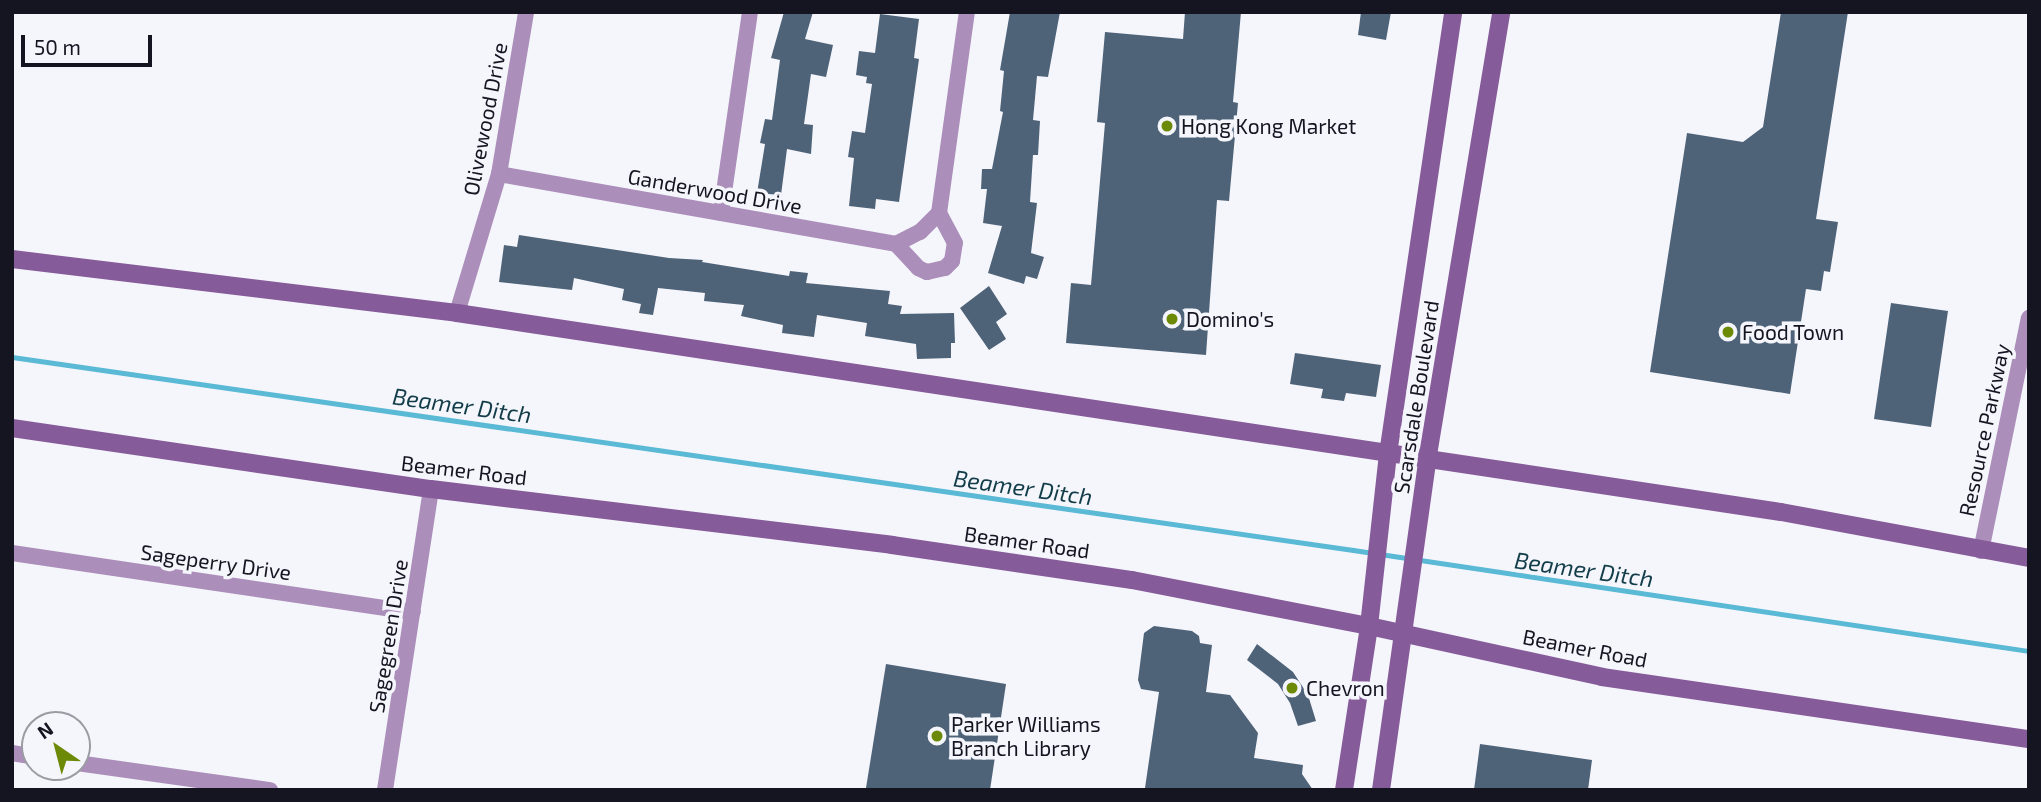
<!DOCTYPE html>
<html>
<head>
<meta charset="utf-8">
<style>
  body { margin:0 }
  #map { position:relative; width:2041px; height:802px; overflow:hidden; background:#f5f5fc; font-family:"Exo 2",sans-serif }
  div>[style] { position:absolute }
  .stream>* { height:5px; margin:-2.5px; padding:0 2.5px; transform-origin:2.5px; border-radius:2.5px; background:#5ab9d4 }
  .building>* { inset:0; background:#4f6378 }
  .minor>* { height:16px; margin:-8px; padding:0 8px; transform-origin:8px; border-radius:8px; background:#ab8eb9 }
  .secondary>* { height:18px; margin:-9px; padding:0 9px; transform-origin:9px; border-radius:9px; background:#865b9a }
  .dots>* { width:19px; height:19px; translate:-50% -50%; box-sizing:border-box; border:4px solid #f5f5fc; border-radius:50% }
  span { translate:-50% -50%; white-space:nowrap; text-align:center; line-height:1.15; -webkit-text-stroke:7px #f5f5fc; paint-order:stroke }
  .street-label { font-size:21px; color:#141520 }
  .poi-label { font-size:21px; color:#141520 }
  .left { translate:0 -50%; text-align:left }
  .water-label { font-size:23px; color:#123d49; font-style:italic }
  .frame { position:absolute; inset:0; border:14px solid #141520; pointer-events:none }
  .north { position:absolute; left:21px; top:711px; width:70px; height:70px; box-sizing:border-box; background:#f5f5fc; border:2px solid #9b9ba4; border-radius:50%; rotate:325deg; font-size:19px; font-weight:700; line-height:28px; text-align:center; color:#141520 }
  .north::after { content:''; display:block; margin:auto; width:24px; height:32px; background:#6c8a08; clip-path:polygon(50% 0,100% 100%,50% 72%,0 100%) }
  .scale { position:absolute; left:21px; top:35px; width:131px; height:32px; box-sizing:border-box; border:4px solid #141520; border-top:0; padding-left:9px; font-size:21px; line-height:24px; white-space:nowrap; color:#141520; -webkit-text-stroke:5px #f5f5fc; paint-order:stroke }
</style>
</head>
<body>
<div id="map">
  <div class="stream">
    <div style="left:12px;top:357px;width:1355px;rotate:8.19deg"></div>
    <div style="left:1353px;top:550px;width:684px;rotate:8.5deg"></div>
  </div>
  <div class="building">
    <div style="clip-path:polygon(784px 12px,813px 12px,805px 39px,833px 45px,826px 77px,811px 74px,804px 124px,813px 125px,811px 154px,787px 149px,781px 195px,757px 193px,765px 144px,760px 143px,765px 119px,772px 120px,780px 60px,771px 58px)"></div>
    <div style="clip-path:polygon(1010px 12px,1060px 12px,1048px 77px,1037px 76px,1033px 120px,1040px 121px,1038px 155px,1033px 155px,1030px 202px,1037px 203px,1031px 253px,1044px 257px,1037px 279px,1026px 276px,1024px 284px,988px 273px,1002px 226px,983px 223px,987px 189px,981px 189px,982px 169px,992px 169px,1003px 112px,1000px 111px,1004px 71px,1000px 70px)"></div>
    <div style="clip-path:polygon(1185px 12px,1241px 12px,1233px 102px,1238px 103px,1229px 201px,1217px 200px,1206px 355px,1066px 343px,1071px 283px,1091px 285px,1105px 123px,1097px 122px,1105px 32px,1183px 39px)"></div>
    <div style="clip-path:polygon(1361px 12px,1391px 12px,1386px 40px,1358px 35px)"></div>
    <div style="clip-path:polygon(1781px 12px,1848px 12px,1816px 219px,1838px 222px,1830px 272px,1824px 271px,1821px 291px,1806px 289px,1790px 394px,1650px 372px,1687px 133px,1743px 142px,1763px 127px)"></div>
    <div style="clip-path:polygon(880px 14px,919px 19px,914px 58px,919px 59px,899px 202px,876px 199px,875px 209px,849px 206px,854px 158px,848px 157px,852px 131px,865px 133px,872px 84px,866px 83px,867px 77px,856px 75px,859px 51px,875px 53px)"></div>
    <div style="clip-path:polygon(519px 235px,669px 258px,703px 260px,702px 262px,789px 276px,790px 271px,808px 273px,806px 283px,890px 291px,888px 304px,902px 306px,900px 314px,954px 313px,955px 343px,951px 343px,951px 358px,917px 359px,916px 344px,865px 336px,867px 323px,817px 315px,814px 337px,782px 333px,783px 325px,741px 316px,744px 305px,704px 301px,705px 293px,658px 288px,653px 315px,639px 313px,641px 304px,622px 300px,624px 289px,574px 278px,572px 290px,499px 282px,504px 245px,517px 247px)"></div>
    <div style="clip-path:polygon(989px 286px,1007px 314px,996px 322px,1006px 339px,989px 350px,960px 308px)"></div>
    <div style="clip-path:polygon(1891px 303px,1948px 311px,1931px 427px,1874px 419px)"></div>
    <div style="clip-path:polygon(1295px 353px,1381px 365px,1376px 397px,1346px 393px,1344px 401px,1321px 398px,1323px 389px,1290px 384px)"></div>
    <div style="clip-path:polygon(1154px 626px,1192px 631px,1199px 636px,1200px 643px,1212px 645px,1206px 692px,1230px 695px,1258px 733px,1254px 758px,1303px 765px,1302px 774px,1313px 790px,1145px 788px,1159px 692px,1141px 689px,1138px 680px,1144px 633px)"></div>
    <div style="clip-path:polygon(1257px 644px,1293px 672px,1308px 695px,1316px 721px,1298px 726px,1290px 703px,1278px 684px,1247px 660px)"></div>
    <div style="clip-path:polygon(886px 664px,1006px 684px,990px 790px,866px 788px)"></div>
    <div style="clip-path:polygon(1480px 744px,1592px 760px,1588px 790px,1474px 790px)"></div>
  </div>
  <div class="minor">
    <div style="left:499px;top:174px;width:403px;rotate:10deg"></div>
    <div style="left:896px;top:244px;width:27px;rotate:-27deg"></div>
    <div style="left:920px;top:232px;width:27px;rotate:-45deg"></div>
    <div style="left:939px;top:213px;width:203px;rotate:-82.1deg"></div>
    <div style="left:721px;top:213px;width:203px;rotate:-81.8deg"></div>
    <div style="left:896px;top:244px;width:33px;rotate:47deg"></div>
    <div style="left:918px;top:268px;width:10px;rotate:24deg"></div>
    <div style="left:927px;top:272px;width:18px;rotate:-13deg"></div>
    <div style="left:945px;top:268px;width:10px;rotate:-45deg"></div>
    <div style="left:952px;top:261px;width:18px;rotate:-81deg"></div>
    <div style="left:955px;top:243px;width:34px;rotate:-118deg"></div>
    <div style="left:457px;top:313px;width:145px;rotate:-73.2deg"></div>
    <div style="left:499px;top:174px;width:164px;rotate:-80.5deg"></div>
    <div style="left:1981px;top:551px;width:238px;rotate:-78.4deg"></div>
    <div style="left:12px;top:553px;width:405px;rotate:8.4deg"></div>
    <div style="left:12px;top:753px;width:23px;rotate:10deg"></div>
    <div style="left:77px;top:763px;width:195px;rotate:8deg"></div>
    <div style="left:385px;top:790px;width:304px;rotate:-81.3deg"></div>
  </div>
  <div class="secondary">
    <div style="left:12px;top:259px;width:448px;rotate:6.9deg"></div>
    <div style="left:457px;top:313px;width:1339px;rotate:8.55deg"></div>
    <div style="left:1781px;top:512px;width:252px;rotate:10.5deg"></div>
    <div style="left:12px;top:428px;width:423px;rotate:8.3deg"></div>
    <div style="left:431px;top:489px;width:464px;rotate:6.9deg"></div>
    <div style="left:892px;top:545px;width:243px;rotate:8.3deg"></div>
    <div style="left:1132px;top:580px;width:241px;rotate:11deg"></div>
    <div style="left:1369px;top:626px;width:239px;rotate:12.3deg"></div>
    <div style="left:1602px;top:677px;width:431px;rotate:8.3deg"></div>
    <div style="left:1344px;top:790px;width:166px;rotate:-81.3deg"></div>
    <div style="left:1369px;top:626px;width:173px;rotate:-83.7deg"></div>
    <div style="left:1388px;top:454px;width:447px;rotate:-81.6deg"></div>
    <div style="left:1381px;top:790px;width:332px;rotate:-82deg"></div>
    <div style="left:1427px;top:461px;width:455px;rotate:-80.6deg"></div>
  </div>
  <div class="dots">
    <div style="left:1167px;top:126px;background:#6c8a08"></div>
    <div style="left:1172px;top:319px;background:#6c8a08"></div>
    <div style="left:1728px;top:332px;background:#6c8a08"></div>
    <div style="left:1292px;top:688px;background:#6c8a08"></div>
    <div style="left:937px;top:736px;background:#6c8a08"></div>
  </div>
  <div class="street-label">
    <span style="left:485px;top:119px;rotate:-79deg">Olivewood Drive</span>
    <span style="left:715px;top:191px;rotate:10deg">Ganderwood Drive</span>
    <span style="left:1416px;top:397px;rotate:-81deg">Scarsdale Boulevard</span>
    <span style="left:1984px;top:430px;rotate:-78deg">Resource Parkway</span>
    <span style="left:464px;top:470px;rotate:7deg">Beamer Road</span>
    <span style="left:1027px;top:542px;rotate:8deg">Beamer Road</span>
    <span style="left:216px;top:562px;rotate:8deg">Sageperry Drive</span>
    <span style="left:388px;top:636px;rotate:-81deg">Sagegreen Drive</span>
    <span style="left:1585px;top:648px;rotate:11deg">Beamer Road</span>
  </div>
  <div class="poi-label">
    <span class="left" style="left:1181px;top:126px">Hong Kong Market</span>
    <span class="left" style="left:1186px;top:319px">Domino's</span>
    <span class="left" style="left:1742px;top:332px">Food Town</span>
    <span class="left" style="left:1306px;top:688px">Chevron</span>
    <span class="left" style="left:951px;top:736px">Parker Williams<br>Branch Library</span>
  </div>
  <div class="water-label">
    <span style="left:462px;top:405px;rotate:8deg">Beamer Ditch</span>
    <span style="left:1023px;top:487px;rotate:8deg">Beamer Ditch</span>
    <span style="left:1584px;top:569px;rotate:8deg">Beamer Ditch</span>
  </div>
  <div class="frame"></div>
  <div class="north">N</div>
  <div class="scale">50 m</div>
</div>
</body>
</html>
